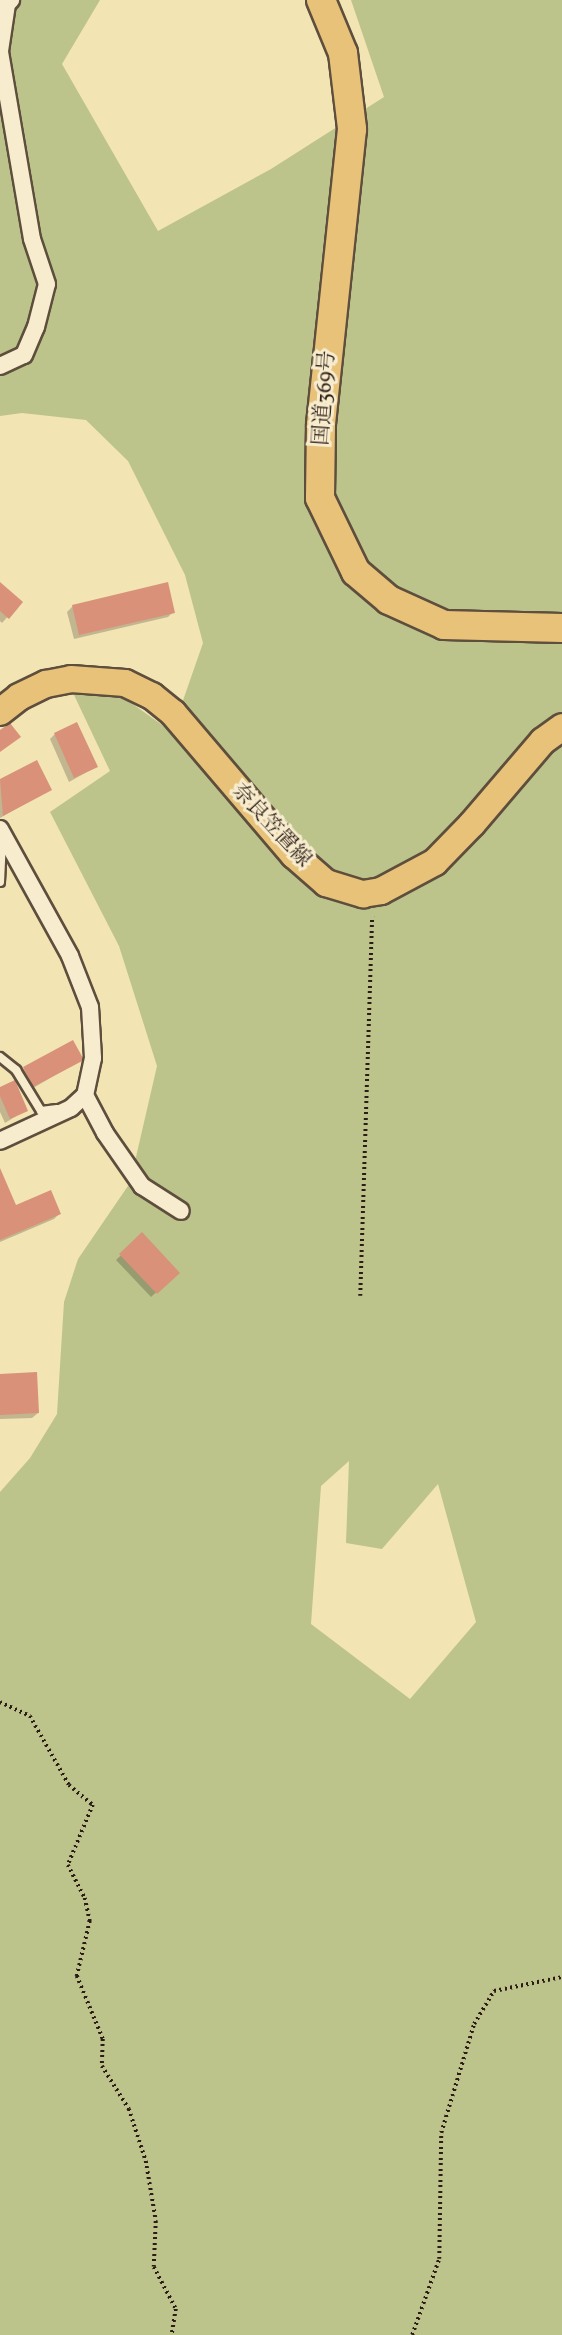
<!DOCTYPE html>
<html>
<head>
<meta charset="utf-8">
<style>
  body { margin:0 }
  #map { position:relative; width:562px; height:2335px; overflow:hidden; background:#f2e4b3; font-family:Vollkorn,"Noto Serif JP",serif }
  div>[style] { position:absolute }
  .green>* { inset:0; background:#bcc48b }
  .shadow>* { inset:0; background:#0003 }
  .building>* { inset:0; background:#d99179 }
  .path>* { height:3.5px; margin-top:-1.75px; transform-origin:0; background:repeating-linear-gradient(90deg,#2d1c16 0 2px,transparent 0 5.5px) }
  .roads { filter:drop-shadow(2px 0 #5e4e3d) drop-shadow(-2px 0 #5e4e3d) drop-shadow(0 2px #5e4e3d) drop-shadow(0 -2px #5e4e3d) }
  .service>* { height:8px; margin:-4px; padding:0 4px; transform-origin:4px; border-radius:4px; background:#f7edce }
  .minor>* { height:16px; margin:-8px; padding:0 8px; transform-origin:8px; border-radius:8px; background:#f7edce }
  .primary>* { height:26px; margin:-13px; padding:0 13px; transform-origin:13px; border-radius:13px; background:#e9c27a }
  .trunk>* { height:28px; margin:-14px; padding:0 14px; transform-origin:14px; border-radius:14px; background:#e9c27a }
  span { translate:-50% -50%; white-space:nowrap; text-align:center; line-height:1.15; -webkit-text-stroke:6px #f7edce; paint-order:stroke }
  .street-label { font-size:21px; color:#2d1c16 }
</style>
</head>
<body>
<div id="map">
  <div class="green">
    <div style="clip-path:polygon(evenodd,0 0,100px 0,62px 64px,158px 231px,271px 169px,384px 97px,351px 0,562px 0,562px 2335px,0 2335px,0 1492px,30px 1458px,57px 1414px,64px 1302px,78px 1259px,130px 1183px,157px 1066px,119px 946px,50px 812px,110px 771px,74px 695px,120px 695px,172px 732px,203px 643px,185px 575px,128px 461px,86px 420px,22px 413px,0 416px,0 0,349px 1461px,346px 1543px,382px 1549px,438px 1484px,476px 1622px,410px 1699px,311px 1624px,321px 1486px,349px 1461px)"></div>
  </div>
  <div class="shadow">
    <div style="clip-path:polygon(0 584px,21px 602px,2px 623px,0 621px)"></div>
    <div style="clip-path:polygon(73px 606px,173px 612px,168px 617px,74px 639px,67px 612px)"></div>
    <div style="clip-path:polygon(55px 734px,96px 767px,69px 782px,50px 739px)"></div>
    <div style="clip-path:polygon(36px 763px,50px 789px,0 818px,0 781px)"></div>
    <div style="clip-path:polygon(81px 1060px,28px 1091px,19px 1073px,24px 1068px)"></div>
    <div style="clip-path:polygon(0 1089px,26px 1110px,5px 1123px,0 1112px)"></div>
    <div style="clip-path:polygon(0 1172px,15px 1207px,59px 1214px,54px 1219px,0 1242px)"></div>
    <div style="clip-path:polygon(142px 1235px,177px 1273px,151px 1297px,116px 1260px)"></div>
    <div style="clip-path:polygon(0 1376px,38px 1413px,32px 1418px,0 1419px)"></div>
  </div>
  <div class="building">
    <div style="clip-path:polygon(0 582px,23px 602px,9px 619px,0 611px)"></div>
    <div style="clip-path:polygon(168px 582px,175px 613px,79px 635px,72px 605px)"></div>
    <div style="clip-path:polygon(77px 722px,98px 767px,74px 778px,54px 733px)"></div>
    <div style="clip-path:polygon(10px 723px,21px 737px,0 752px,0 730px)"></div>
    <div style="clip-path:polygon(37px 760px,52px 790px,3px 816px,0 779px)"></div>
    <div style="clip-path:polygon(73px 1040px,84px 1060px,33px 1087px,23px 1067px)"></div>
    <div style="clip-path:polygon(15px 1080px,28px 1111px,10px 1119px,0 1096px,0 1087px)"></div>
    <div style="clip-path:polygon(0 1168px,16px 1205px,51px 1190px,61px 1214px,0 1240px)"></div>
    <div style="clip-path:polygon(142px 1232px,180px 1273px,157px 1294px,119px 1254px)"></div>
    <div style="clip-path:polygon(37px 1372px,39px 1413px,0 1415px,0 1374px)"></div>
  </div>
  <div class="path">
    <div style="left:360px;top:1296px;width:380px;rotate:-88.2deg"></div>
    <div style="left:0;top:1702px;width:33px;rotate:25deg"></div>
    <div style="left:30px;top:1716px;width:79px;rotate:60.5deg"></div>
    <div style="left:69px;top:1785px;width:31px;rotate:40deg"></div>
    <div style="left:93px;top:1805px;width:65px;rotate:112.6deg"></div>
    <div style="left:68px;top:1865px;width:37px;rotate:63deg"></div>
    <div style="left:85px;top:1898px;width:24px;rotate:78deg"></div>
    <div style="left:90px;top:1921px;width:57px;rotate:103.3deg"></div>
    <div style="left:77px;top:1976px;width:68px;rotate:67.6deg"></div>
    <div style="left:103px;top:2039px;width:27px;rotate:92deg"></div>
    <div style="left:102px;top:2066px;width:51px;rotate:57.9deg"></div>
    <div style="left:129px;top:2109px;width:55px;rotate:71.9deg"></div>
    <div style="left:146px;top:2161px;width:61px;rotate:80.5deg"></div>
    <div style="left:156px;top:2221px;width:46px;rotate:92.5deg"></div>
    <div style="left:154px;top:2267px;width:47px;rotate:62.4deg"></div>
    <div style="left:176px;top:2309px;width:26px;rotate:99deg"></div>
    <div style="left:412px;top:2335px;width:81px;rotate:-70.4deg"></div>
    <div style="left:439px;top:2259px;width:126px;rotate:-89.1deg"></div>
    <div style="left:441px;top:2133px;width:114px;rotate:-73.2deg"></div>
    <div style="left:474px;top:2024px;width:39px;rotate:-59deg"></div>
    <div style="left:494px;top:1991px;width:69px;rotate:-11.6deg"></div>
  </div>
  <div class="roads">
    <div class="service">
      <div style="left:0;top:882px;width:42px;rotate:-87.3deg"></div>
      <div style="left:0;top:1057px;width:21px;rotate:39deg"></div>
      <div style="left:16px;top:1070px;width:48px;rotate:58.6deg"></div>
      <div style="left:41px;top:1111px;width:16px;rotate:-7deg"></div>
    </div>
    <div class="minor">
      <div style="left:0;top:366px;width:26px;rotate:-25deg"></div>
      <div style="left:24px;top:355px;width:30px;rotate:-67deg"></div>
      <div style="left:36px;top:327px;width:44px;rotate:-75.7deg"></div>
      <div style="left:47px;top:284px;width:47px;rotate:-108.4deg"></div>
      <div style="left:32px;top:239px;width:191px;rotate:-99.7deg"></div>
      <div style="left:0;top:51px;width:48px;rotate:-81.5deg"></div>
      <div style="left:7px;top:4px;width:6px;rotate:-45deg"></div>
      <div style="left:0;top:829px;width:145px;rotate:61.1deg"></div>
      <div style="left:70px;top:956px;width:55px;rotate:68.6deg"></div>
      <div style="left:90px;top:1007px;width:51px;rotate:86.6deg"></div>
      <div style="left:93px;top:1058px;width:38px;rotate:102deg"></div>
      <div style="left:85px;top:1095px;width:19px;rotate:137deg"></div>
      <div style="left:71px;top:1108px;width:78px;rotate:155.1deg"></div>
      <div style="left:85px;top:1095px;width:43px;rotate:62.2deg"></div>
      <div style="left:105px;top:1133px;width:65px;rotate:55.1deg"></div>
      <div style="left:142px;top:1186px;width:46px;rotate:32.7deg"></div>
    </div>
    <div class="primary">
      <div style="left:0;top:712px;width:24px;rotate:-38deg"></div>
      <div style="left:19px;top:697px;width:30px;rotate:-26deg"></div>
      <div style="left:46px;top:684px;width:25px;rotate:-11deg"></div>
      <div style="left:71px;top:679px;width:54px;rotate:4.2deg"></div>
      <div style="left:125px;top:683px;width:30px;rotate:26deg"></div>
      <div style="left:152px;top:696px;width:27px;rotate:39deg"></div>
      <div style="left:173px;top:713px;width:187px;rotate:49.6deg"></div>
      <div style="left:294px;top:855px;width:43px;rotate:41.2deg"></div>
      <div style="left:326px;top:883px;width:39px;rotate:17deg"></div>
      <div style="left:363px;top:894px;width:18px;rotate:-9deg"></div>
      <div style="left:381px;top:891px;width:61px;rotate:-28.2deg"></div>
      <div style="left:435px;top:862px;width:53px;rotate:-45.8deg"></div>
      <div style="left:472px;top:824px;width:109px;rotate:-49.5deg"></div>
      <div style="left:543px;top:741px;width:24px;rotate:-36deg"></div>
    </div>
    <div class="trunk">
      <div style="left:321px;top:0;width:57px;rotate:67.5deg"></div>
      <div style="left:343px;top:53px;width:77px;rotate:83.2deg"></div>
      <div style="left:352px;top:129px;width:298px;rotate:96deg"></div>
      <div style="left:321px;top:425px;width:73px;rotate:90.8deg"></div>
      <div style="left:320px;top:498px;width:82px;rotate:64.1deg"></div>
      <div style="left:356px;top:572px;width:43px;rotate:40.3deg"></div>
      <div style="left:389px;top:600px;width:60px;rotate:24.4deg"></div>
      <div style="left:444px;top:625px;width:118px;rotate:1.5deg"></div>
    </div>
  </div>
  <div class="street-label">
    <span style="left:325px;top:398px;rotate:-86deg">国道369号</span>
    <span style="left:271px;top:826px;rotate:47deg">奈良笠置線</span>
  </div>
</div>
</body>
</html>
